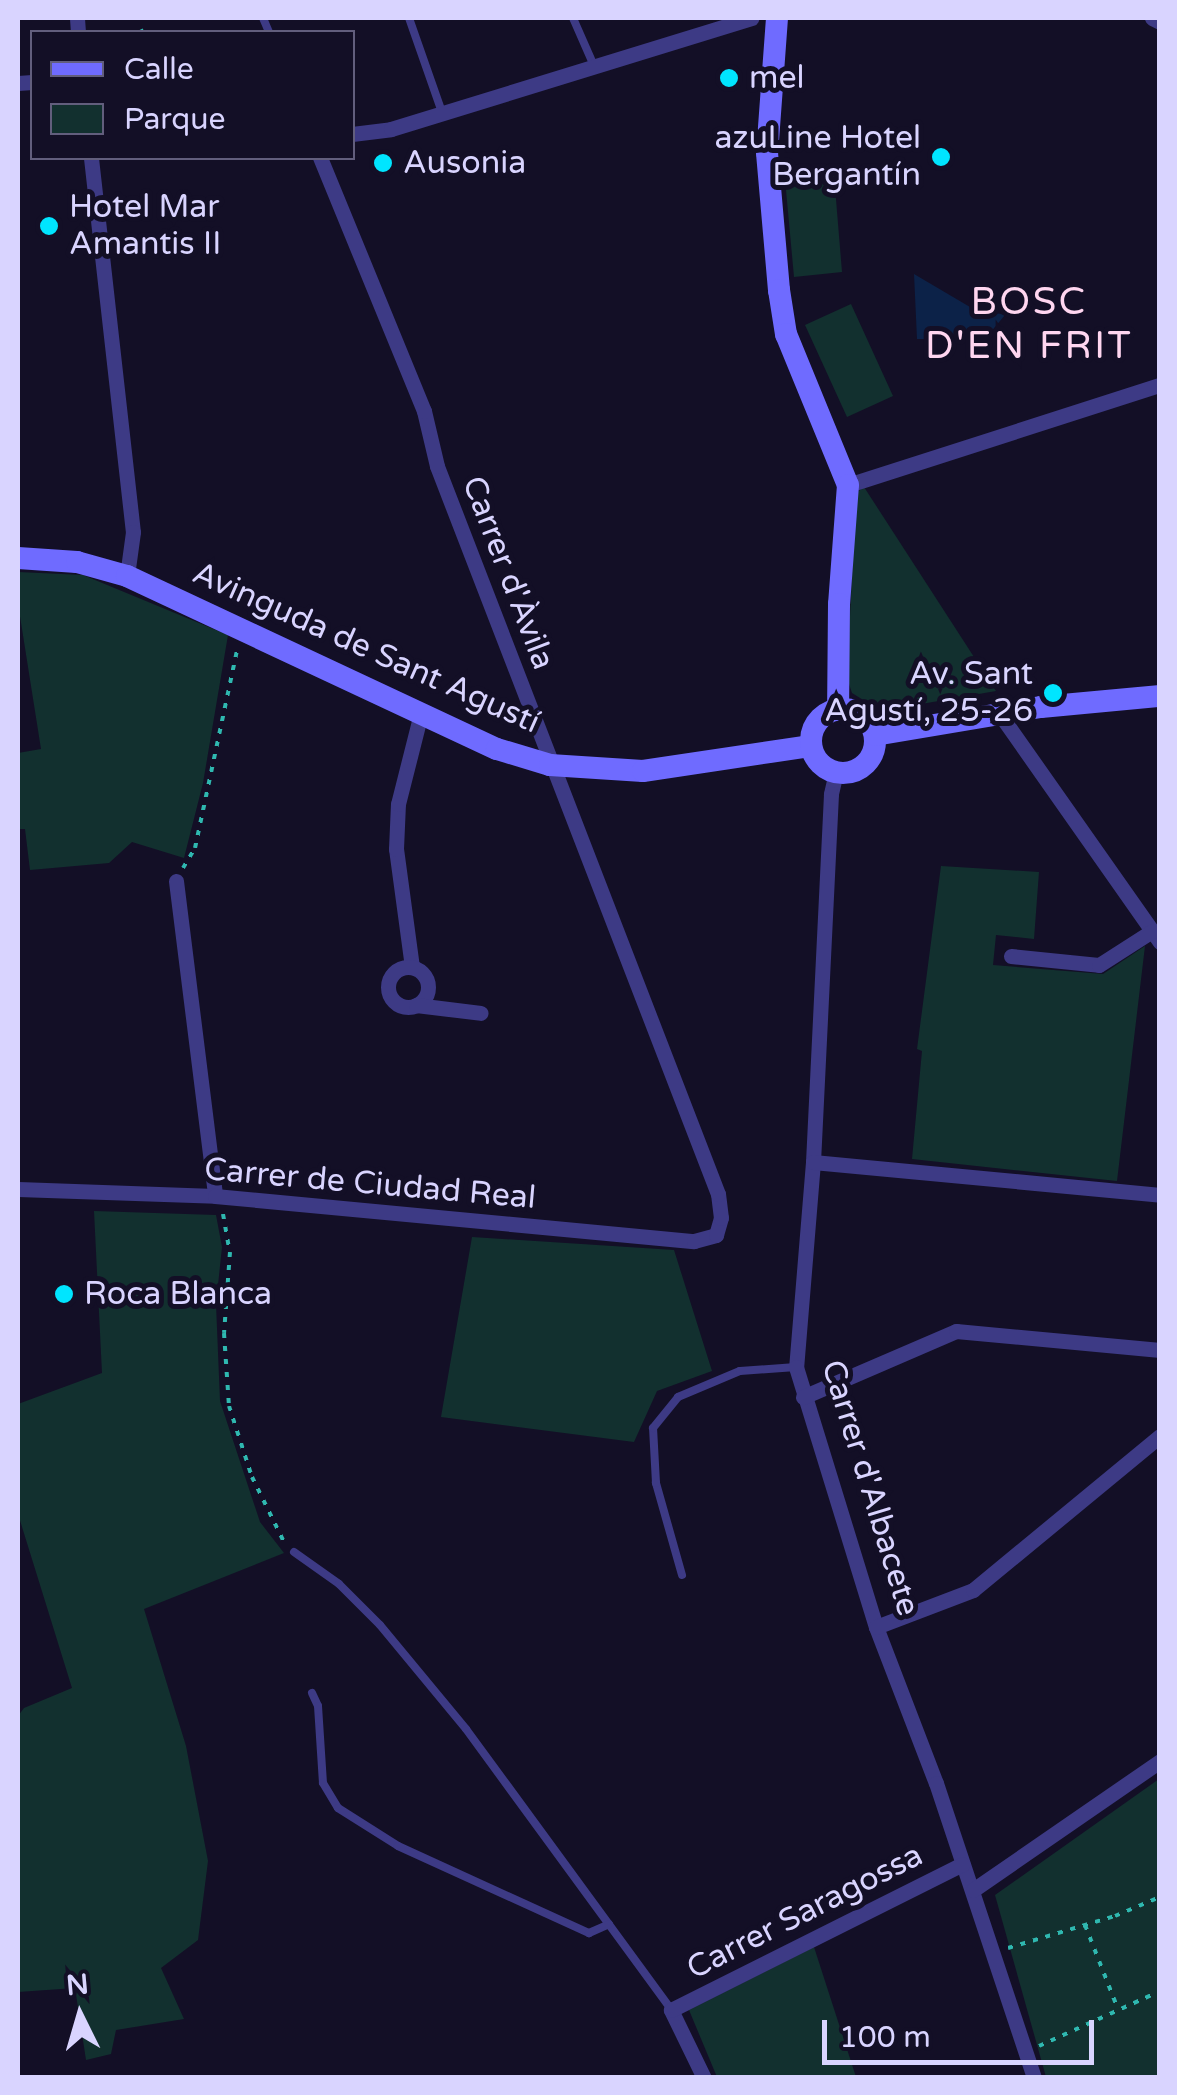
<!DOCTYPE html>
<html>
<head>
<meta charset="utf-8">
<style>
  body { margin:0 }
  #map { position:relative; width:1177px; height:2095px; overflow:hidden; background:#130f26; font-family:"Varela Round",sans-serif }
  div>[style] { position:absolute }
  .green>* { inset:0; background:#12302f }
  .water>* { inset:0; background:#0c2248 }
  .path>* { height:4px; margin-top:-2px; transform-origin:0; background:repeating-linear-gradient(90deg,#2fb8b0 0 5px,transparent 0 13px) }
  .lane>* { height:8px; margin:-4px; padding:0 4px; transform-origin:4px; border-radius:4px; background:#3d3a85 }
  .street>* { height:15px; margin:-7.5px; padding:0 7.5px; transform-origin:7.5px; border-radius:7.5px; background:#3d3a85 }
  .street>.ring { margin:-7.5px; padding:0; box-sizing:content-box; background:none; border:15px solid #3d3a85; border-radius:50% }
  .secondary>* { height:22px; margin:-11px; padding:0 11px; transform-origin:11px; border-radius:11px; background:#6f6bff }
  .secondary>.ring { margin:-11px; padding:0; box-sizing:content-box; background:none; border:22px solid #6f6bff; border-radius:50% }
  .dots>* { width:28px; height:28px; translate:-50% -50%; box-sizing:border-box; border:5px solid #130f26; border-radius:50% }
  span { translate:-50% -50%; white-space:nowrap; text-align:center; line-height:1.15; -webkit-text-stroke:10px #130f26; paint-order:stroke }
  .poi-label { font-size:32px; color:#d9d4ff }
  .left { translate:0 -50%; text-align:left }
  .right { translate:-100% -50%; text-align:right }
  .street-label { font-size:32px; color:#d9d4ff }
  .quarter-label { font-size:38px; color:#ffd6f0; letter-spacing:2.5px }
  .frame { position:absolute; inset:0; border:20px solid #d9d4ff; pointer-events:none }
  .legend { position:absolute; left:30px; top:30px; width:325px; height:130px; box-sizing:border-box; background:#130f26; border:2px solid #625e7d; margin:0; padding:12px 18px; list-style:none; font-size:30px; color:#d9d4ff }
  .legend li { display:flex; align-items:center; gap:20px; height:50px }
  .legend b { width:50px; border:2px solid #625e7d }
  .north { position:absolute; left:30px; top:1965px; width:100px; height:100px; -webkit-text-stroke:8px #130f26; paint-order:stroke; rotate:355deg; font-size:28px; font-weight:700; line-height:40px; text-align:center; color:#d9d4ff }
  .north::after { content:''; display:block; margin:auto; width:35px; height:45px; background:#d9d4ff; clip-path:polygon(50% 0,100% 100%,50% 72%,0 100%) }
  .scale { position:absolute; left:822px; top:2020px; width:272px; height:45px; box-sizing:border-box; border:5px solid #d9d4ff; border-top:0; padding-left:12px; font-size:30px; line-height:35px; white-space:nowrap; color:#d9d4ff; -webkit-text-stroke:8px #130f26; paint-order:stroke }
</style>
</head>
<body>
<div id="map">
  <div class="green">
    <div style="clip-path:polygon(834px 175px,842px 272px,794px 277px,785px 179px)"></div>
    <div style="clip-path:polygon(851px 304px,893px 396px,847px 417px,805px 325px)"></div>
    <div style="clip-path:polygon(864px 487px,996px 691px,881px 711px,852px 693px,847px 678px,856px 493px)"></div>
    <div style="clip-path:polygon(18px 572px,83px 575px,228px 635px,203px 783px,184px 858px,132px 842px,109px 863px,30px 870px,25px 829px,18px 829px,18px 753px,41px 749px,19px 610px)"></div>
    <div style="clip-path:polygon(941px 866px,1039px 872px,1034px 939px,996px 935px,993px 965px,1103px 974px,1145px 946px,1117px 1181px,912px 1159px,922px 1051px,917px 1049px)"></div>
    <div style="clip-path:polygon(94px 1211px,216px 1215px,222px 1247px,216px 1304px,220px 1401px,260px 1522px,284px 1553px,144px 1609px,186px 1746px,208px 1861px,198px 1940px,161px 1968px,184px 2019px,116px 2030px,111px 2054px,86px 2060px,75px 1988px,18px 1992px,18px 1716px,24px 1708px,72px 1688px,18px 1514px,18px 1404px,102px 1373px)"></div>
    <div style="clip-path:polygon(472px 1237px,674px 1250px,712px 1371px,657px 1391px,634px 1442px,441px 1417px)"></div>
    <div style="clip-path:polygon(1159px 1779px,1159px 2077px,1046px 2077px,995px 1895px)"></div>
    <div style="clip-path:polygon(814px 1947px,856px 2077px,717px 2077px,689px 2010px)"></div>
  </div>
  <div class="water">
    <div style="clip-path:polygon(914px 274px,970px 307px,1005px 315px,984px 340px,917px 339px)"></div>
  </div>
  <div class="path">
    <div style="left:140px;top:32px;width:4px;rotate:-27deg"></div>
    <div style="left:183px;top:868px;width:23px;rotate:-59deg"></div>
    <div style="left:195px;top:848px;width:202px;rotate:-78deg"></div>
    <div style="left:223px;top:1214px;width:39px;rotate:80deg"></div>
    <div style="left:230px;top:1252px;width:81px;rotate:94.2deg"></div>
    <div style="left:224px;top:1333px;width:73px;rotate:86.1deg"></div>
    <div style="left:229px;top:1406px;width:75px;rotate:72.1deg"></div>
    <div style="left:252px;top:1477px;width:72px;rotate:63.8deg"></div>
    <div style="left:1085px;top:1925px;width:90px;rotate:68.6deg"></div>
    <div style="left:1008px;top:1948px;width:112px;rotate:-16.7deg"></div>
    <div style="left:1115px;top:1916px;width:49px;rotate:-22.9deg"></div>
    <div style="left:1039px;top:2046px;width:133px;rotate:-24.4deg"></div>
  </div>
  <div class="lane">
    <div style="left:263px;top:18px;width:15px;rotate:67deg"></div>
    <div style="left:409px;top:18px;width:100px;rotate:70.7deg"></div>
    <div style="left:573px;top:18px;width:55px;rotate:66.3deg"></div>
    <div style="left:294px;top:1552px;width:55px;rotate:35.4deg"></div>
    <div style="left:339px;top:1584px;width:58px;rotate:45deg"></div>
    <div style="left:380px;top:1625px;width:135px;rotate:50.4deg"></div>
    <div style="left:466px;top:1729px;width:347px;rotate:53.8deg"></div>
    <div style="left:682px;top:1575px;width:96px;rotate:-105.8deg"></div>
    <div style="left:656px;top:1483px;width:55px;rotate:-93.1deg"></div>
    <div style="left:653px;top:1428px;width:40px;rotate:-51deg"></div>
    <div style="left:678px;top:1397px;width:67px;rotate:-22.8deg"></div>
    <div style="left:740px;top:1371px;width:56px;rotate:-4.1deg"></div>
    <div style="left:312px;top:1693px;width:14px;rotate:65deg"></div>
    <div style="left:318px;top:1706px;width:77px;rotate:86.3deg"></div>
    <div style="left:323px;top:1783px;width:29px;rotate:59deg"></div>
    <div style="left:338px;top:1808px;width:71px;rotate:32.3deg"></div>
    <div style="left:398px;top:1846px;width:210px;rotate:24.5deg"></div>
    <div style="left:589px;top:1933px;width:22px;rotate:-24deg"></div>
  </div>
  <div class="street">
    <div style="left:77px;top:18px;width:14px;rotate:86deg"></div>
    <div style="left:1152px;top:18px;width:9px;rotate:27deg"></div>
    <div style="left:18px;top:83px;width:14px;rotate:-4deg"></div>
    <div style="left:352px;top:134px;width:39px;rotate:-7deg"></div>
    <div style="left:391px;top:129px;width:377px;rotate:-17.1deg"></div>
    <div style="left:91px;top:158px;width:376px;rotate:83.6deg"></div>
    <div style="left:133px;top:532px;width:44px;rotate:97.8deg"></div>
    <div style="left:848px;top:485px;width:328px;rotate:-17.8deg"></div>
    <div style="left:999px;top:713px;width:280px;rotate:54.9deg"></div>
    <div style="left:836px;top:772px;width:23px;rotate:103deg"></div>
    <div style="left:831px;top:794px;width:368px;rotate:92.8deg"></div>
    <div style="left:813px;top:1162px;width:206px;rotate:94.7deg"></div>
    <div style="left:796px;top:1367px;width:272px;rotate:72.9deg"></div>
    <div style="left:876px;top:1627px;width:167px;rotate:69deg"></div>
    <div style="left:936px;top:1783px;width:311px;rotate:71.6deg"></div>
    <div style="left:176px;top:881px;width:317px;rotate:82.9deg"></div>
    <div style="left:1011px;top:956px;width:88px;rotate:5.8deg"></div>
    <div style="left:1099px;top:965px;width:63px;rotate:-32.7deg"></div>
    <div style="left:412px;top:967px;width:119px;rotate:-97.7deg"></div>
    <div style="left:396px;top:849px;width:45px;rotate:-87.5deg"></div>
    <div style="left:398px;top:804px;width:94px;rotate:-75.8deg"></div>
    <div class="ring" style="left:388px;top:967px;width:25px;height:25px"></div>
    <div style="left:416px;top:1005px;width:65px;rotate:7deg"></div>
    <div style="left:813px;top:1162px;width:349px;rotate:5.4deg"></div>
    <div style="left:18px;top:1189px;width:197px;rotate:2deg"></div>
    <div style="left:215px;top:1196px;width:481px;rotate:5.4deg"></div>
    <div style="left:694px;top:1241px;width:23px;rotate:-15deg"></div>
    <div style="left:716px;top:1235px;width:18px;rotate:-74deg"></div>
    <div style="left:721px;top:1218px;width:24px;rotate:-97deg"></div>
    <div style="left:718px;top:1194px;width:780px;rotate:-111.11deg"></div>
    <div style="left:437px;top:466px;width:57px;rotate:-103.3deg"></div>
    <div style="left:424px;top:411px;width:274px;rotate:-112.3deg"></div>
    <div style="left:803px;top:1397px;width:167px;rotate:-23.3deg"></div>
    <div style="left:956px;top:1331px;width:205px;rotate:5.3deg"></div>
    <div style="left:876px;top:1627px;width:104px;rotate:-20.9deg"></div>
    <div style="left:973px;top:1590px;width:242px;rotate:-39.5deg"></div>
    <div style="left:973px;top:1890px;width:227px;rotate:-34.6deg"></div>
    <div style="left:704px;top:2078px;width:76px;rotate:-115.9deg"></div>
    <div style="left:671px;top:2010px;width:326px;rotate:-26.6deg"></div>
  </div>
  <div class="secondary">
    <div style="left:777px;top:18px;width:135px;rotate:94.2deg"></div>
    <div style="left:767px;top:153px;width:138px;rotate:85deg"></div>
    <div style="left:779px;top:290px;width:45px;rotate:81deg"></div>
    <div style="left:786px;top:334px;width:163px;rotate:67.7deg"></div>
    <div style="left:848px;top:485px;width:119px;rotate:94.3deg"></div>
    <div style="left:839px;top:604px;width:105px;rotate:90.5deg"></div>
    <div style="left:18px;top:558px;width:59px;rotate:3.9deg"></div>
    <div style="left:77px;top:562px;width:52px;rotate:15.6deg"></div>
    <div style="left:127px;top:576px;width:408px;rotate:25.1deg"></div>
    <div style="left:497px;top:749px;width:55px;rotate:16.8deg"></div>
    <div style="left:550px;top:765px;width:93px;rotate:3.7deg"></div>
    <div style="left:643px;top:771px;width:170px;rotate:-8.5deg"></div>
    <div class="ring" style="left:811px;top:709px;width:42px;height:42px"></div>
    <div style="left:875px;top:735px;width:168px;rotate:-9.6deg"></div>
    <div style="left:1041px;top:707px;width:120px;rotate:-5.3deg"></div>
  </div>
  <div class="dots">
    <div style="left:729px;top:78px;background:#00e5ff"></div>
    <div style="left:941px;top:157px;background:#00e5ff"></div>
    <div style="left:383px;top:163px;background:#00e5ff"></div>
    <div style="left:49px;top:226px;background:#00e5ff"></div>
    <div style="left:1053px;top:693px;background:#00e5ff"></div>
    <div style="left:64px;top:1294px;background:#00e5ff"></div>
  </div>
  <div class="poi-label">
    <span class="left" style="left:749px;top:78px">mel</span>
    <span class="right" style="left:921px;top:157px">azuLine Hotel<br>Bergantín</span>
    <span class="left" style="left:403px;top:163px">Ausonia</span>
    <span class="left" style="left:69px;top:226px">Hotel Mar<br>Amantis II</span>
    <span class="right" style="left:1033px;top:693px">Av. Sant<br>Agustí, 25-26</span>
    <span class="left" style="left:84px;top:1294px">Roca Blanca</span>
  </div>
  <div class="street-label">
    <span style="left:508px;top:573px;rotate:69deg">Carrer d'Àvila</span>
    <span style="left:366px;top:648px;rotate:24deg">Avinguda de Sant Agustí</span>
    <span style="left:370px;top:1184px;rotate:5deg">Carrer de Ciudad Real</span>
    <span style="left:870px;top:1488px;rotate:73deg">Carrer d'Albacete</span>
    <span style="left:805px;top:1912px;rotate:-27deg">Carrer Saragossa</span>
  </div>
  <div class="quarter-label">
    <span style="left:1029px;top:325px">BOSC<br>D'EN FRIT</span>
  </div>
  <div class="frame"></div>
  <ul class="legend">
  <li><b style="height:12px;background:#6f6bff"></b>Calle</li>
  <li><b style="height:28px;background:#12302f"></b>Parque</li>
  </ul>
  <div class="north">N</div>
  <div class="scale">100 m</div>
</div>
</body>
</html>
